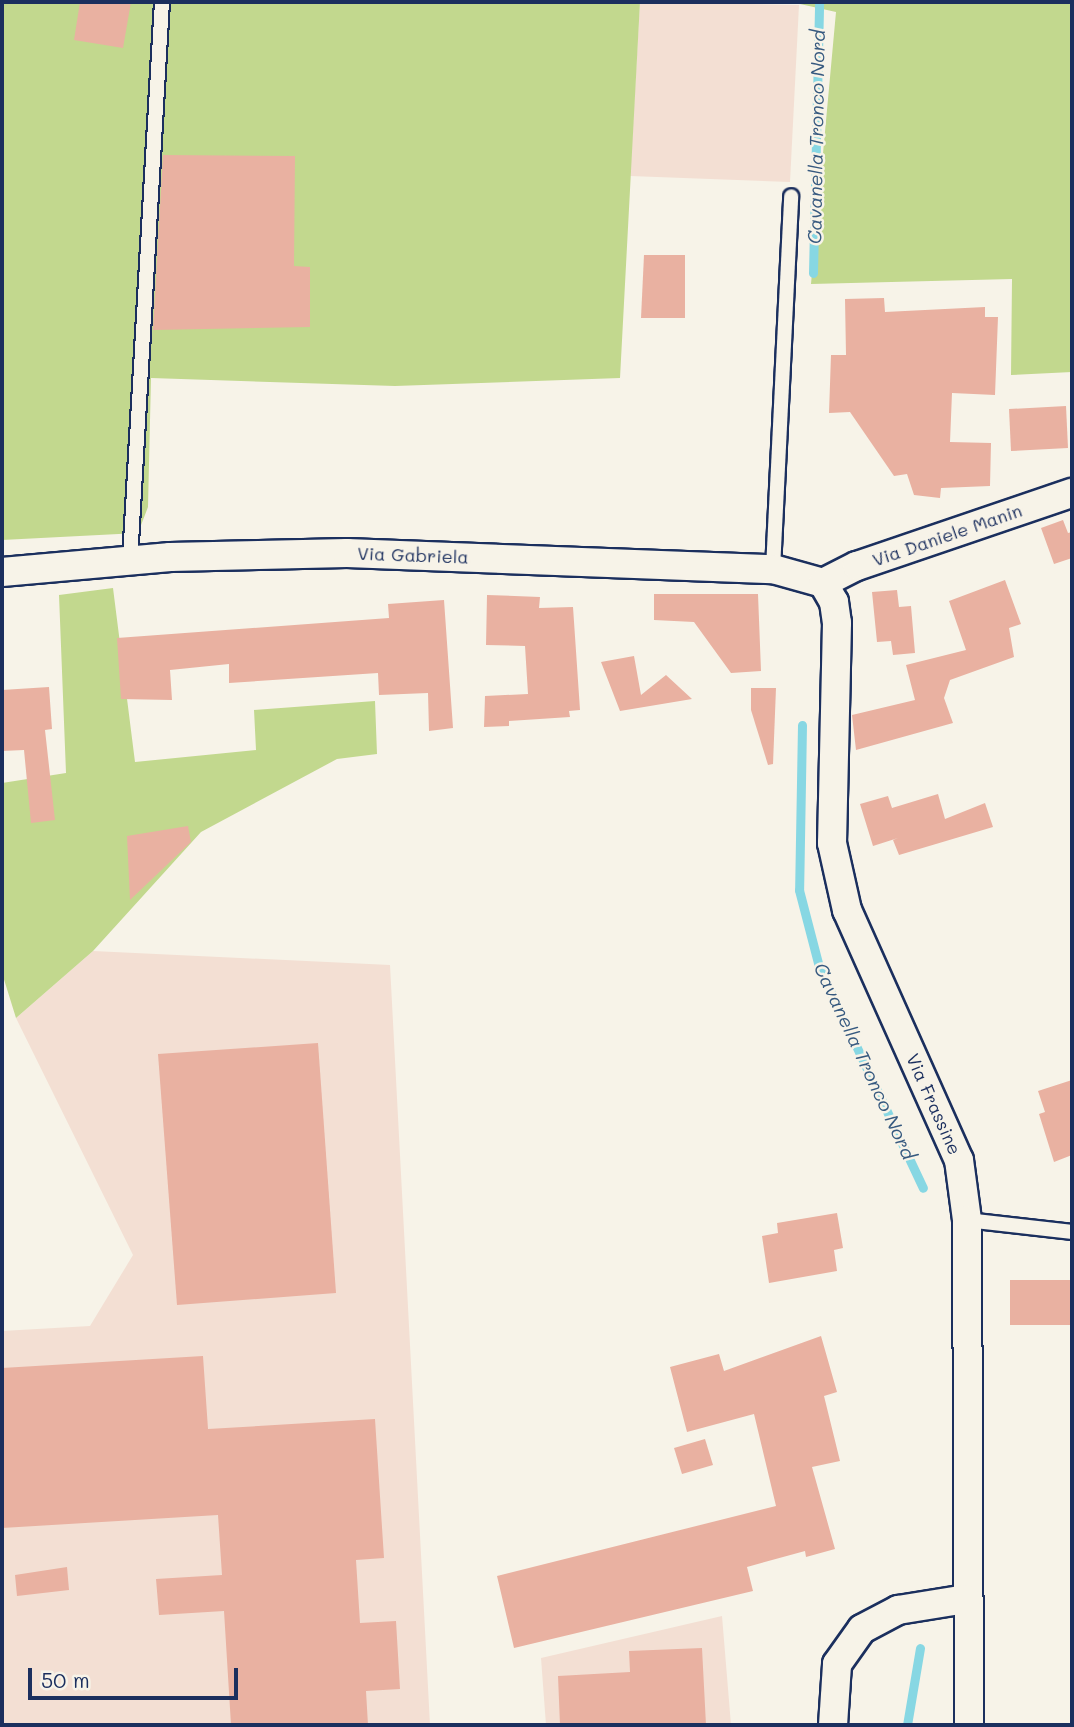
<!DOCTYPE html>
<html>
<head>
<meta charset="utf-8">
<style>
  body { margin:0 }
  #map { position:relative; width:1074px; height:1727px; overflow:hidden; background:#f7f3e8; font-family:Mali,sans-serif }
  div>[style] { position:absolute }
  .built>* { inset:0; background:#f3dfd3 }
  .green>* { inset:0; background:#c2d88e }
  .stream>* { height:9px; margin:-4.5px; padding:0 4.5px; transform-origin:4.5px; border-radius:4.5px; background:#87d7e3 }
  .building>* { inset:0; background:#e9b1a1 }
  .roads { filter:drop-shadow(2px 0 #1b2f5e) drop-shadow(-2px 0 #1b2f5e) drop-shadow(0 2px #1b2f5e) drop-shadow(0 -2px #1b2f5e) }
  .lane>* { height:14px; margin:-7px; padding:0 7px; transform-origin:7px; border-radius:7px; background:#f7f3e8 }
  .street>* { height:28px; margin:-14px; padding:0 14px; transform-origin:14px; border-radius:14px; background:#f7f3e8 }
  span { translate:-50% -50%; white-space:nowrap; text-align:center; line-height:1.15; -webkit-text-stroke:5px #f7f3e8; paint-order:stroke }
  .street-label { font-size:18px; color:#1b2f5e }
  .water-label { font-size:19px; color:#36597f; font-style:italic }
  .frame { position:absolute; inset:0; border:4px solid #1b2f5e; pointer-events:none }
  .scale { position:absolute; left:28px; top:1668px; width:210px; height:32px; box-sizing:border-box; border:4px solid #1b2f5e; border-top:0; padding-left:9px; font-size:21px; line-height:24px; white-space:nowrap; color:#1b2f5e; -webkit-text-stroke:5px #f7f3e8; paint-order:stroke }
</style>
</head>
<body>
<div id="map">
  <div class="built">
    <div style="clip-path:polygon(640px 2px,799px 5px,790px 182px,630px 176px)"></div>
    <div style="clip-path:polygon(93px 951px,390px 965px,430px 1725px,2px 1725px,2px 1331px,90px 1326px,133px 1255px,16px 1018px)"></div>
    <div style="clip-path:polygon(722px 1616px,731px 1725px,546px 1725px,541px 1658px)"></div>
  </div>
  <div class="green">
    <div style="clip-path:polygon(2px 2px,640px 2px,620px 378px,395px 386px,151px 378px,148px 507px,138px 533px,2px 540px)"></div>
    <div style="clip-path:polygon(791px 2px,1072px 2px,1072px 372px,1011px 375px,1012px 279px,811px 284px,836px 12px)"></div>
    <div style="clip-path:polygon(113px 588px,135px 762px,256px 750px,254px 710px,375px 701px,377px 754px,337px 759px,201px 832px,93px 951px,16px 1018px,2px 973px,2px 783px,66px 773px,59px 595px)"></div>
  </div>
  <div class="stream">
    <div style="left:813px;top:273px;width:271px;rotate:-88.7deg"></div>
    <div style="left:802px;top:725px;width:165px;rotate:91deg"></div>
    <div style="left:799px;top:890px;width:80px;rotate:75.4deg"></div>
    <div style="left:819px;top:967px;width:244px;rotate:64.8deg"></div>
    <div style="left:907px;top:1725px;width:78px;rotate:-80.4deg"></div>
  </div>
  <div class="building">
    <div style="clip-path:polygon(80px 2px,131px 2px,123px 48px,74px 40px)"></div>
    <div style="clip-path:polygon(163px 155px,295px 156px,294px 266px,310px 267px,310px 327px,153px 330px)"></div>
    <div style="clip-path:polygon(644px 255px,685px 255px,685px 318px,641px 318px)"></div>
    <div style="clip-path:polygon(884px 298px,885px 312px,985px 307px,985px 317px,998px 317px,995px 395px,952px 393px,950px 442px,991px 443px,990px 486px,941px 488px,940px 498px,914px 495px,907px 474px,894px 476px,850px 412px,829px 413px,831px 355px,846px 355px,845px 299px)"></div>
    <div style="clip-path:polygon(1066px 406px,1068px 448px,1011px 451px,1009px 409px)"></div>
    <div style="clip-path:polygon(1063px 520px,1068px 533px,1072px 532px,1072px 558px,1054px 564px,1041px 528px)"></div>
    <div style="clip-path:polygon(1005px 580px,1021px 624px,1009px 628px,1014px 657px,950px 680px,944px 698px,953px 723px,856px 750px,852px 715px,915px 700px,906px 665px,966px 650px,949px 601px)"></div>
    <div style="clip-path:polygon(897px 590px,899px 607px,911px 606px,915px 653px,893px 655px,891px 641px,877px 642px,872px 592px)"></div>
    <div style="clip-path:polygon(654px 594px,758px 594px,761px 671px,731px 673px,694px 622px,654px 620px)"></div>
    <div style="clip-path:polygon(487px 595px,540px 597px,539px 608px,573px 607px,580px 710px,569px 711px,570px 717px,509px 721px,509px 726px,484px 727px,485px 696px,528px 694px,525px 646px,486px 645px)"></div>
    <div style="clip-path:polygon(444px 600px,453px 728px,429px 731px,428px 693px,379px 695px,378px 673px,229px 683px,229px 664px,170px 670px,172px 700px,121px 699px,117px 638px,389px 618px,388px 604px)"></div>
    <div style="clip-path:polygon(634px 656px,641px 695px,666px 675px,692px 699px,620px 711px,601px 662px)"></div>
    <div style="clip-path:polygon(49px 687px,52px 729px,45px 730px,55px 820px,31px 823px,24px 750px,2px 751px,2px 690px)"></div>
    <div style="clip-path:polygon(751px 688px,776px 688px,773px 764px,768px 765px,751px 710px)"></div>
    <div style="clip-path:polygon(938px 794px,945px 819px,985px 803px,993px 827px,899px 855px,893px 840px,898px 838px,873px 846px,860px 804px,888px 796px,892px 808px)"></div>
    <div style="clip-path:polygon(188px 826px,191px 842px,130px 900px,127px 836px)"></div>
    <div style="clip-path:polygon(318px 1043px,336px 1293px,177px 1305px,158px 1054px)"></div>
    <div style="clip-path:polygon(1072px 1080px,1072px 1155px,1054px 1162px,1039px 1114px,1045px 1112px,1038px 1091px)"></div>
    <div style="clip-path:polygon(837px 1213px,843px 1248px,834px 1250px,837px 1271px,769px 1283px,762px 1236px,778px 1233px,777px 1223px)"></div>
    <div style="clip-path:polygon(1010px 1280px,1072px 1280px,1072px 1325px,1010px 1325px)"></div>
    <div style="clip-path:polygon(821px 1336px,837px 1392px,824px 1396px,840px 1461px,812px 1467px,835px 1549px,806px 1557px,805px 1551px,747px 1567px,753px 1591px,514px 1648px,497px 1576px,776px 1506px,754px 1414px,687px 1432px,670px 1367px,719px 1354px,724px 1371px)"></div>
    <div style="clip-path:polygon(203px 1356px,208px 1429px,375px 1419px,384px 1558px,356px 1560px,360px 1623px,396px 1621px,400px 1689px,366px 1691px,368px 1725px,231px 1725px,224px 1611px,159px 1615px,156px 1579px,222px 1575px,218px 1515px,2px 1528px,2px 1368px)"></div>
    <div style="clip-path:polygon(705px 1439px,713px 1465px,682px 1474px,674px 1448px)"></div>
    <div style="clip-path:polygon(67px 1567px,69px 1590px,17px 1596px,15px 1575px)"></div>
    <div style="clip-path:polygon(702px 1648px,706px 1725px,560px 1725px,558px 1676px,630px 1672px,629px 1651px)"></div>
  </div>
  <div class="roads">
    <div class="lane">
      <div style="left:130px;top:560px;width:559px;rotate:-86.72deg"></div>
      <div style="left:773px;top:569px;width:373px;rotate:-87.2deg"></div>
      <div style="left:967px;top:1220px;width:106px;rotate:6.5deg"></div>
    </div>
    <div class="street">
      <div style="left:2px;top:572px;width:169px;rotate:-5.1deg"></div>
      <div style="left:170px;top:557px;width:177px;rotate:-1.3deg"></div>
      <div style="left:347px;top:553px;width:426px;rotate:2.2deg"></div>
      <div style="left:773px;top:569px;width:52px;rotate:15.6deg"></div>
      <div style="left:823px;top:583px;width:22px;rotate:60deg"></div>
      <div style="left:834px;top:602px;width:21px;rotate:82deg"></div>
      <div style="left:837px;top:623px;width:220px;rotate:91.3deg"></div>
      <div style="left:832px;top:843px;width:69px;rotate:77.4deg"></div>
      <div style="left:847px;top:910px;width:274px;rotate:65.9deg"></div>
      <div style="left:959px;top:1160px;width:61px;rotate:82.4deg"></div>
      <div style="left:967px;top:1220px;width:505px;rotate:89.77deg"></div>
      <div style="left:823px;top:583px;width:38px;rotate:-27deg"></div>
      <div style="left:857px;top:566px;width:227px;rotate:-18.8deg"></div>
      <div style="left:833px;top:1725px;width:61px;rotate:-86.2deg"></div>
      <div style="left:837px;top:1664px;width:43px;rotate:-54.5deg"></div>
      <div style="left:862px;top:1629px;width:41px;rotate:-27.8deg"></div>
      <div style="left:898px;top:1610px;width:69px;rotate:-9.2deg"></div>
    </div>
  </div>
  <div class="street-label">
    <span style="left:947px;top:535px;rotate:-19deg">Via Daniele Manin</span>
    <span style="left:413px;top:555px;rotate:2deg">Via Gabriela</span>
    <span style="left:934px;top:1104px;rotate:66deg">Via Frassine</span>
  </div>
  <div class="water-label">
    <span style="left:816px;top:137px;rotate:-89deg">Cavanella Tronco Nord</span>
    <span style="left:865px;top:1061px;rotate:65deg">Cavanella Tronco Nord</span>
  </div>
  <div class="frame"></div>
  <div class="scale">50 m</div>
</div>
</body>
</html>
